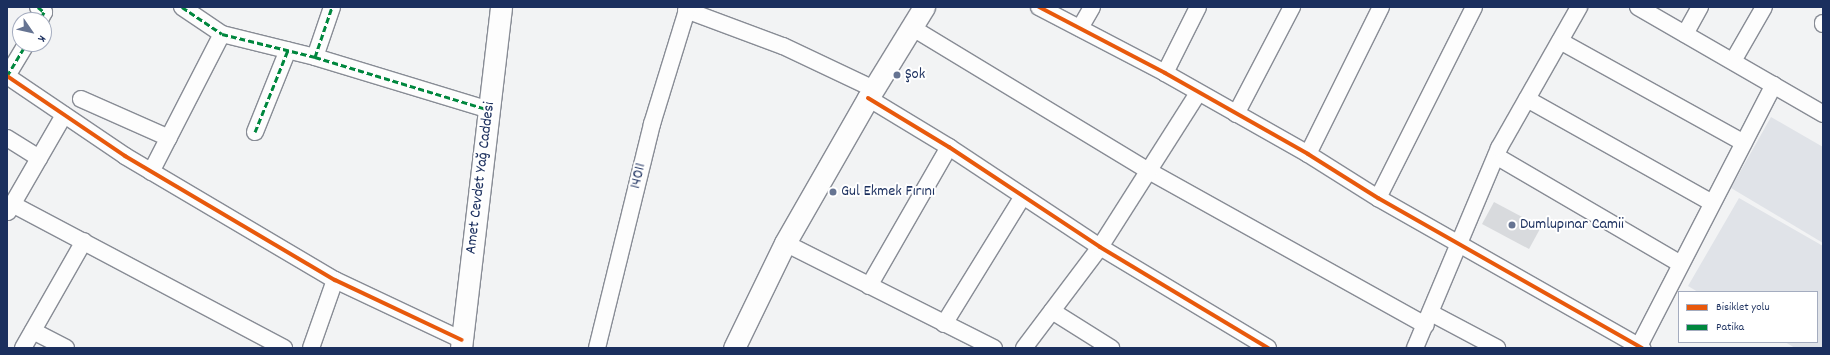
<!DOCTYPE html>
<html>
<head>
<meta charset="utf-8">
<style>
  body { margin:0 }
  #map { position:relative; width:1830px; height:355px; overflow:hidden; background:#f2f3f4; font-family:Dekko,sans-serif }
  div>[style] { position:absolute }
  .green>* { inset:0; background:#e0e3e8 }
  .building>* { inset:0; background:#d8dadd }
  .roads { filter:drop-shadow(1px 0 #888c95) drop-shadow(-1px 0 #888c95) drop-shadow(0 1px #888c95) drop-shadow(0 -1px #888c95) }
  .minor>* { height:16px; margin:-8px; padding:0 8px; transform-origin:8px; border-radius:8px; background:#fdfdfd }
  .major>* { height:21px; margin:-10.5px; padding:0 10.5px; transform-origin:10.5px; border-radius:10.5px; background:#fdfdfd }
  .quiet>* { height:3px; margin-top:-1.5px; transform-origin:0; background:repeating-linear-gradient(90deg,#00873e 0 6px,transparent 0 9px) }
  .cycleway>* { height:4px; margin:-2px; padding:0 2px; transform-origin:2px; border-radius:2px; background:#e8590c }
  .dots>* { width:11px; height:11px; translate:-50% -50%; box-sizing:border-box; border:2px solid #fff; border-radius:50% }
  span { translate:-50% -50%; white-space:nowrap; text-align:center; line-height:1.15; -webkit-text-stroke:4px #fff; paint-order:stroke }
  .poi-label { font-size:16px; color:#1b2f5e }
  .left { translate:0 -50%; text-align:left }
  .street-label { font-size:16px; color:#1b2f5e }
  .frame { position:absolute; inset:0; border:8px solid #1b2f5e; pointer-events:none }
  .legend { position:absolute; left:1678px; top:291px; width:140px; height:52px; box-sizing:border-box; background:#fff; border:1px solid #a4acbf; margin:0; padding:5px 7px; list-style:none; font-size:12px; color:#1b2f5e }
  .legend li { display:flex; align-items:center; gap:8px; height:20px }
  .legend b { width:20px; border:1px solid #a4acbf }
  .north { position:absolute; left:12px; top:12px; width:40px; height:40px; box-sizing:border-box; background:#fff; border:1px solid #a4acbf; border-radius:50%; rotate:124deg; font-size:11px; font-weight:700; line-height:16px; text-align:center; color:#1b2f5e }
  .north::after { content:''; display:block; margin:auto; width:14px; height:18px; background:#667492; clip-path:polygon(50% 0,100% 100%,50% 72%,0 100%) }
</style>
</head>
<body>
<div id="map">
  <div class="green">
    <div style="clip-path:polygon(1771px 117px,1823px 147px,1823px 243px,1731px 188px)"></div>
    <div style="clip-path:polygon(1739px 198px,1823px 246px,1823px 348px,1795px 348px,1785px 342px,1817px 342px,1817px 292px,1698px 292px,1688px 286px)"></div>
  </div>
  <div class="building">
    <div style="clip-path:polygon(1494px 202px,1541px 227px,1529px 249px,1482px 224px)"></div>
  </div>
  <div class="roads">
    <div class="minor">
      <div style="left:38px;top:7px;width:8px;rotate:40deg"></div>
      <div style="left:44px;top:12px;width:9px;rotate:117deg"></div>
      <div style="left:182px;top:7px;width:48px;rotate:34deg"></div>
      <div style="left:222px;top:34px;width:96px;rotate:13.9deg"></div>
      <div style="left:315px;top:57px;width:182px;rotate:16.9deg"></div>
      <div style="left:1039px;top:7px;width:142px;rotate:27.6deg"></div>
      <div style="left:1165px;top:73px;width:164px;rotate:29.5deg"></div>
      <div style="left:1308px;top:154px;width:83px;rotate:32.2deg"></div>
      <div style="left:1378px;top:198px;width:304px;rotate:29.6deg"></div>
      <div style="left:1638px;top:7px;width:214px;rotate:30deg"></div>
      <div style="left:686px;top:10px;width:103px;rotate:20.4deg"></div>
      <div style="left:783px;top:46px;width:101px;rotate:25.3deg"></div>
      <div style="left:1823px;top:23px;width:1px;rotate:90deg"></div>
      <div style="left:911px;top:27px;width:276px;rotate:31.2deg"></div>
      <div style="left:1147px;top:170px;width:319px;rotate:29.1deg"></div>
      <div style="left:1080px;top:28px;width:24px;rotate:-60deg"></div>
      <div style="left:1685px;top:34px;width:31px;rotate:-61deg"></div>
      <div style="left:1560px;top:41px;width:210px;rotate:29deg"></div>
      <div style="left:315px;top:57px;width:53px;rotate:-71.2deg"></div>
      <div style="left:1733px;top:61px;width:62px;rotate:-60.1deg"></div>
      <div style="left:1165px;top:73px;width:74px;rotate:-63.4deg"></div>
      <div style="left:7px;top:76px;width:143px;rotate:34.1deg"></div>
      <div style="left:125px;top:156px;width:244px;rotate:30.6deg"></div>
      <div style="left:335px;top:280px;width:140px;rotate:25.3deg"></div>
      <div style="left:7px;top:76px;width:37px;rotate:-59deg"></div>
      <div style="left:868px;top:98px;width:95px;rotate:31.2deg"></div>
      <div style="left:949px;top:147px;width:181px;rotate:33.5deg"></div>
      <div style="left:1100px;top:247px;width:196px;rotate:31deg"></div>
      <div style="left:81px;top:99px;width:96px;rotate:23.9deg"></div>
      <div style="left:1527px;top:99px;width:212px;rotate:29.3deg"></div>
      <div style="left:1236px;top:114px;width:121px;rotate:-62.4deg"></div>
      <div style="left:255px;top:132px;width:88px;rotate:-68.1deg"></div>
      <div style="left:7px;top:138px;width:38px;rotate:32deg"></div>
      <div style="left:1308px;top:154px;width:164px;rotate:-63.6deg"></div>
      <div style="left:1496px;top:156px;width:214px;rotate:30.3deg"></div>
      <div style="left:151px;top:172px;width:155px;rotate:-62.8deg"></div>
      <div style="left:1378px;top:198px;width:214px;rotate:-63.3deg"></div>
      <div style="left:12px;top:204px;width:308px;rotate:27.9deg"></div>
      <div style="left:8px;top:212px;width:112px;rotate:-60deg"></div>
      <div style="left:785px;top:243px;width:234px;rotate:26.7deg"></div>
      <div style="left:869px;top:286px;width:160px;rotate:-60.1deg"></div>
      <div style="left:1052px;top:311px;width:70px;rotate:32.1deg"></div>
      <div style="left:1431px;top:313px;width:75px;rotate:27.9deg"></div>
      <div style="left:944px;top:324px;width:150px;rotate:-58.3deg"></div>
      <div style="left:33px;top:331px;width:37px;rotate:27deg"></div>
      <div style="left:1639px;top:346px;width:294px;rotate:-62.7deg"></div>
      <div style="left:23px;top:348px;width:123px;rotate:-60.3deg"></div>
      <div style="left:311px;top:348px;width:72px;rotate:-70.6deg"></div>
      <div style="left:597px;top:348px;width:231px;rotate:-76.2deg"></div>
      <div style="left:652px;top:124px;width:122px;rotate:-72.9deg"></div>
      <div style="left:1024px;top:348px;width:126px;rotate:-53deg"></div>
      <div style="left:1100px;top:247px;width:183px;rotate:-57.5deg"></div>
      <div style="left:1415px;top:348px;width:217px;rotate:-67.2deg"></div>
      <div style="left:1499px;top:148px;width:162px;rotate:-60.4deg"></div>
    </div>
    <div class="major">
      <div style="left:461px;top:348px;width:343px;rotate:-83.3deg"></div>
      <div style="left:734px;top:348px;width:117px;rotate:-64.1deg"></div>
      <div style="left:785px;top:243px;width:167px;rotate:-60.2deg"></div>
      <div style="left:868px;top:98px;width:107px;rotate:-58.4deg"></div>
    </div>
  </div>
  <div class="quiet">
    <div style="left:38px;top:7px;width:8px;rotate:40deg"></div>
    <div style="left:44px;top:12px;width:9px;rotate:117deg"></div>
    <div style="left:182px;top:7px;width:48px;rotate:34deg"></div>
    <div style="left:222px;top:34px;width:96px;rotate:13.9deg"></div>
    <div style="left:315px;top:57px;width:182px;rotate:16.9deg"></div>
    <div style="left:315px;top:57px;width:53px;rotate:-71.2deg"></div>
    <div style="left:7px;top:76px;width:37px;rotate:-59deg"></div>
    <div style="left:255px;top:132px;width:88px;rotate:-68.1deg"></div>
  </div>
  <div class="cycleway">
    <div style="left:1039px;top:7px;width:142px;rotate:27.6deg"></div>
    <div style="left:1165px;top:73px;width:164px;rotate:29.5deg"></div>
    <div style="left:1308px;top:154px;width:83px;rotate:32.2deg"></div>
    <div style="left:1378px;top:198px;width:304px;rotate:29.6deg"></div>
    <div style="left:7px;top:76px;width:143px;rotate:34.1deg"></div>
    <div style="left:125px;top:156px;width:244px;rotate:30.6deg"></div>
    <div style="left:335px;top:280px;width:140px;rotate:25.3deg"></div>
    <div style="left:868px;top:98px;width:95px;rotate:31.2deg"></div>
    <div style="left:949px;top:147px;width:181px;rotate:33.5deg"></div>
    <div style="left:1100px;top:247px;width:196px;rotate:31deg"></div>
  </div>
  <div class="dots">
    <div style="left:897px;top:75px;background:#667492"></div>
    <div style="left:833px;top:192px;background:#667492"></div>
    <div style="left:1512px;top:225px;background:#667492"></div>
  </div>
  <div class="poi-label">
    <span class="left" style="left:905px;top:75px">Şok</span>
    <span class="left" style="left:841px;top:192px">Gul Ekmek Fırını</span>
    <span class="left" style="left:1520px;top:225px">Dumlupınar Camii</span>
  </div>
  <div class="street-label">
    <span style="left:639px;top:176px;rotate:-77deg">14011</span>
    <span style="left:481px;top:178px;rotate:-83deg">Amet Cevdet Yağ Caddesi</span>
  </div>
  <div class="frame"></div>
  <ul class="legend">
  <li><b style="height:5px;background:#e8590c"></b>Bisiklet yolu</li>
  <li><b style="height:5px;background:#00873e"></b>Patika</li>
  </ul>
  <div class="north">K</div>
</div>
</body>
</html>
